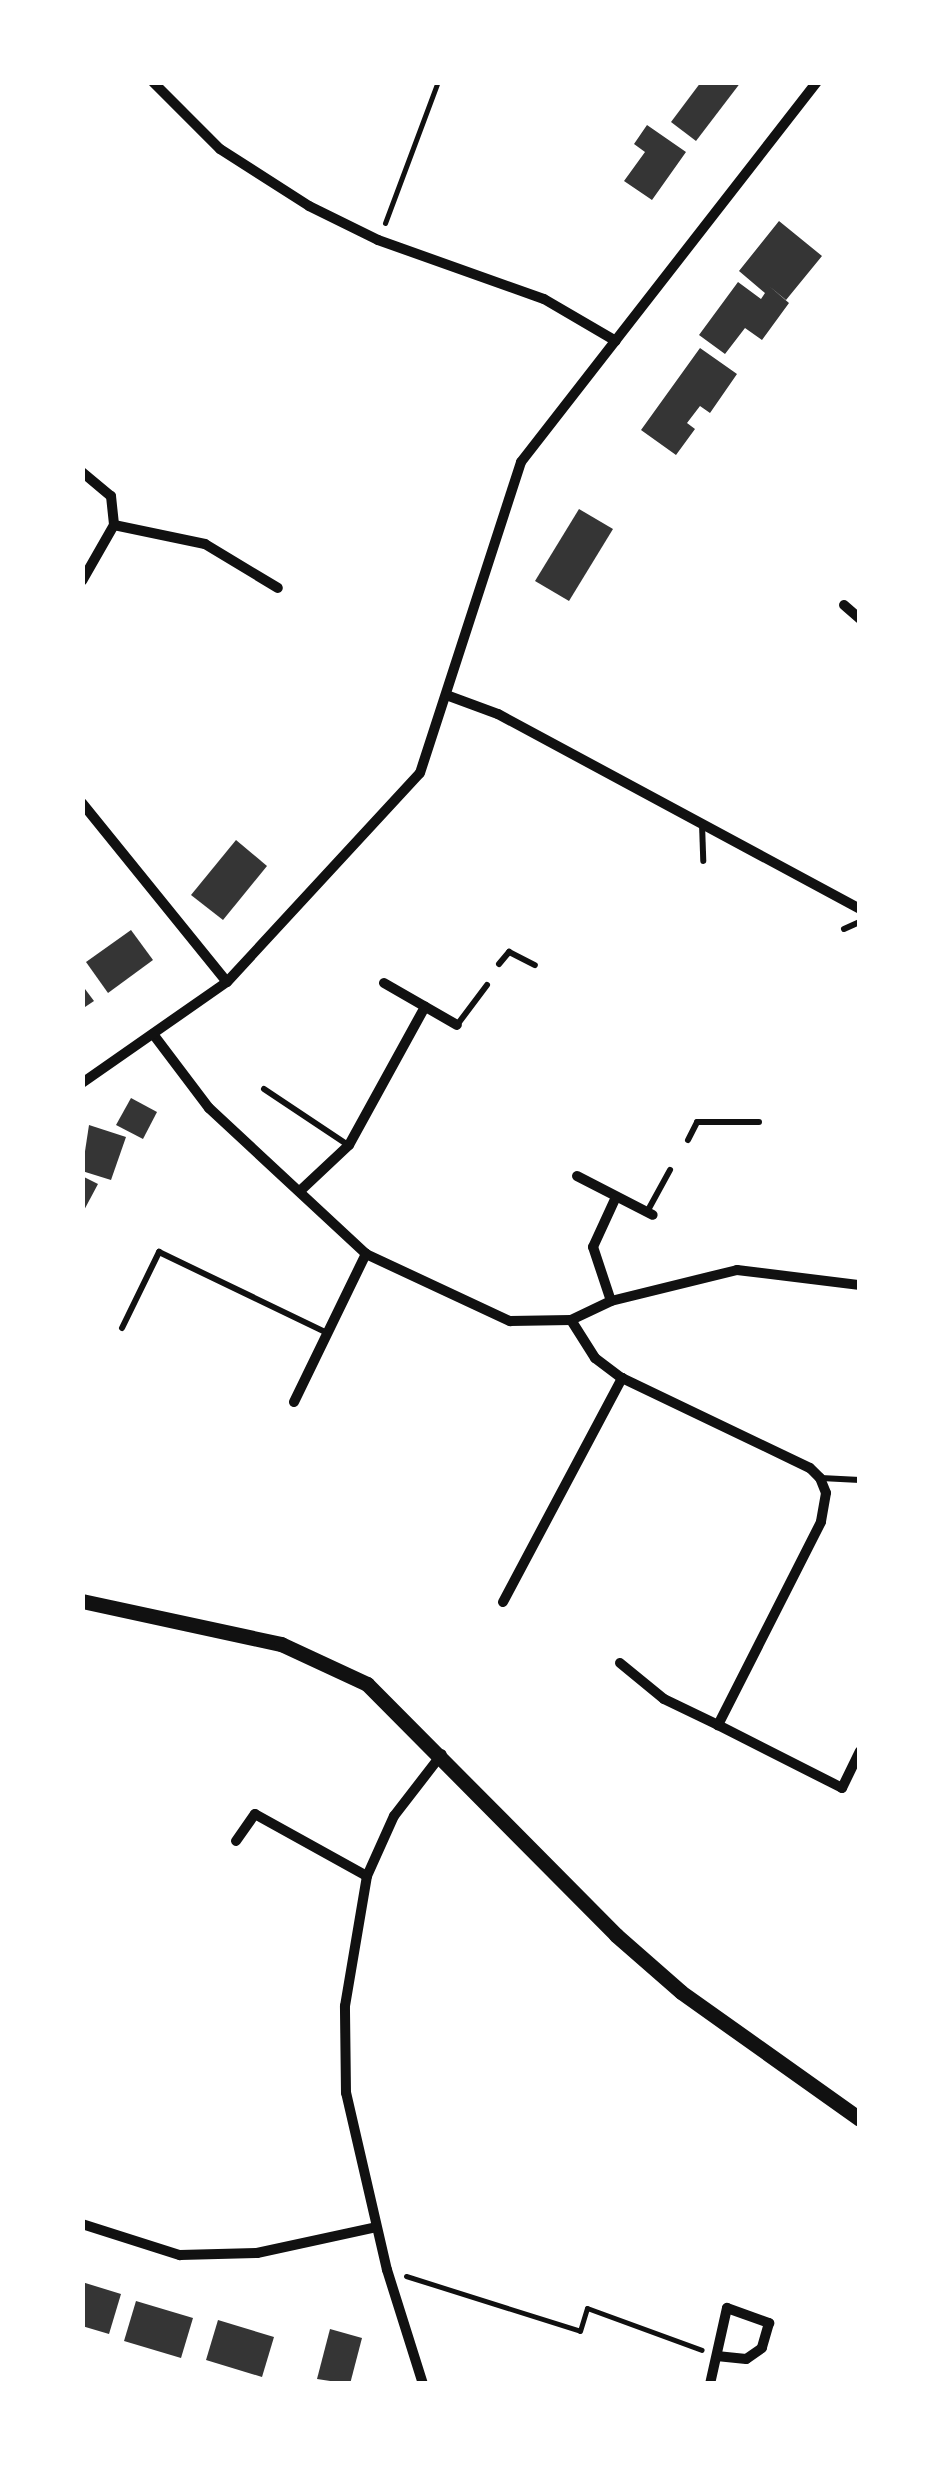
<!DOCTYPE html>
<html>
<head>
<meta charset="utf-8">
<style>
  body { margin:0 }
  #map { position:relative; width:942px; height:2466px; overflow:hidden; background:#fff; font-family:"Source Serif 4",serif }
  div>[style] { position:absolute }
  .building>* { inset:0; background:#353535 }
  .path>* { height:5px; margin:-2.5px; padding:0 2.5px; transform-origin:2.5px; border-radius:2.5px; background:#111 }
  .service>* { height:6px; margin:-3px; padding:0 3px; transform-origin:3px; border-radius:3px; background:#111 }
  .minor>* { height:10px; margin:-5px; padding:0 5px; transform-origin:5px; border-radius:5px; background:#111 }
  .tertiary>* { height:15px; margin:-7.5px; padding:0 7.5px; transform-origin:7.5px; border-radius:7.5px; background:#111 }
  span { translate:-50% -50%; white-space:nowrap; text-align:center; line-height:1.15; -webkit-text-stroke:10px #fff; paint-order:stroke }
  .frame { position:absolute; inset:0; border:85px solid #fff; pointer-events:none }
</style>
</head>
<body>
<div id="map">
  <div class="building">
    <div style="clip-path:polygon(701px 82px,741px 82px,696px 141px,671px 122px)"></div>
    <div style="clip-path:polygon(647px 125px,686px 152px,652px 200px,624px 181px,645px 152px,634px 144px)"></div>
    <div style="clip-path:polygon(779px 221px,822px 256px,786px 300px,769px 286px,789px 303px,762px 340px,745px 328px,725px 354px,699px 335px,738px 282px,761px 299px,765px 293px,739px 271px)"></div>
    <div style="clip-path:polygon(700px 348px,737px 374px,710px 413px,700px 406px,687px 423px,695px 429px,676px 455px,641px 430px)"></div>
    <div style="clip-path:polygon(579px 509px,613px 529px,569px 601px,535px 581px)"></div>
    <div style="clip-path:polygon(236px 840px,267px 866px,223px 920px,191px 895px)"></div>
    <div style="clip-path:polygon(131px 930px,153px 960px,108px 993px,86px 962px)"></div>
    <div style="clip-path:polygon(82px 985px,94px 1001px,82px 1009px)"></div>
    <div style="clip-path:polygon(131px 1098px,157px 1112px,143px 1139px,116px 1125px)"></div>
    <div style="clip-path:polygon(89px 1125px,126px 1137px,111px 1180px,82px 1171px)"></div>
    <div style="clip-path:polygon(82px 1176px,98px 1184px,82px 1214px)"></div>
    <div style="clip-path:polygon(82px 2282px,121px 2294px,109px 2334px,82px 2326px)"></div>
    <div style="clip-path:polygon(136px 2301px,193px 2318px,181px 2358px,124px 2341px)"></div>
    <div style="clip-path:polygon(218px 2320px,274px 2337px,262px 2377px,206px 2360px)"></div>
    <div style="clip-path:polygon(330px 2329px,362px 2338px,350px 2384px,317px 2379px)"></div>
  </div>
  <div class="path">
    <div style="left:385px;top:223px;width:148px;rotate:-69.5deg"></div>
    <div style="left:406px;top:2276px;width:182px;rotate:17.5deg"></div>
    <div style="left:580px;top:2331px;width:24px;rotate:-73deg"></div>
    <div style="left:587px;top:2308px;width:122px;rotate:20.1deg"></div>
  </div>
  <div class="service">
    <div style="left:702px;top:824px;width:37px;rotate:88deg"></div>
    <div style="left:844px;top:929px;width:17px;rotate:-24deg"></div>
    <div style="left:499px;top:964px;width:16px;rotate:-50deg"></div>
    <div style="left:509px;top:952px;width:29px;rotate:27deg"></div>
    <div style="left:457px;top:1025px;width:50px;rotate:-53.1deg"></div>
    <div style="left:264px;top:1089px;width:101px;rotate:33.7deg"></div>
    <div style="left:688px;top:1140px;width:20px;rotate:-63deg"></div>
    <div style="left:697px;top:1122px;width:62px"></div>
    <div style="left:647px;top:1212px;width:48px;rotate:-61.3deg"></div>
    <div style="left:122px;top:1328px;width:85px;rotate:-64deg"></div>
    <div style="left:159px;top:1252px;width:187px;rotate:25.7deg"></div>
    <div style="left:821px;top:1478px;width:39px;rotate:3deg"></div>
  </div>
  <div class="minor">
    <div style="left:153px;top:82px;width:95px;rotate:45deg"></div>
    <div style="left:220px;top:149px;width:106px;rotate:32.6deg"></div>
    <div style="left:309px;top:206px;width:77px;rotate:26.2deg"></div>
    <div style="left:378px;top:240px;width:176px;rotate:19.6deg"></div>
    <div style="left:544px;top:299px;width:83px;rotate:30.3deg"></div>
    <div style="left:82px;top:472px;width:38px;rotate:40deg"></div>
    <div style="left:111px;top:496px;width:29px;rotate:84deg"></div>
    <div style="left:114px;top:525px;width:64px;rotate:119.7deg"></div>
    <div style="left:114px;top:525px;width:93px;rotate:11.8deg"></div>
    <div style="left:205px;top:544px;width:85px;rotate:31.1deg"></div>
    <div style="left:844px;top:605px;width:21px;rotate:41deg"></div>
    <div style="left:449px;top:696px;width:52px;rotate:20.2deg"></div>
    <div style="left:498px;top:714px;width:411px;rotate:28.3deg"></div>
    <div style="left:82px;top:803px;width:230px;rotate:51deg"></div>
    <div style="left:384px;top:983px;width:84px;rotate:29.9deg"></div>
    <div style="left:153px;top:1034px;width:93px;rotate:52.9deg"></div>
    <div style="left:209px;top:1108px;width:214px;rotate:42.9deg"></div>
    <div style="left:366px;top:1254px;width:159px;rotate:25deg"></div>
    <div style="left:510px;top:1321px;width:61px;rotate:-0.9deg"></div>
    <div style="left:571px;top:1320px;width:44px;rotate:-25.4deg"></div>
    <div style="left:611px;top:1301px;width:130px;rotate:-13.8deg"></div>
    <div style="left:737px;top:1270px;width:124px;rotate:7deg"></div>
    <div style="left:82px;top:1083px;width:177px;rotate:-34.9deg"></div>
    <div style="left:227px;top:982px;width:284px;rotate:-47.3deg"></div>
    <div style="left:420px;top:773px;width:327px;rotate:-72deg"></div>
    <div style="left:521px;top:462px;width:482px;rotate:-52.1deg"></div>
    <div style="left:577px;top:1176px;width:85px;rotate:27.2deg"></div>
    <div style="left:301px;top:1190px;width:66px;rotate:-43.2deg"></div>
    <div style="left:349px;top:1145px;width:158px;rotate:-61.2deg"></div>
    <div style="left:611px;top:1301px;width:57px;rotate:-108.4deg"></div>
    <div style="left:593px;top:1247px;width:55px;rotate:-65.3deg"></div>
    <div style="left:571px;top:1320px;width:45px;rotate:57.7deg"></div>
    <div style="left:595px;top:1358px;width:34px;rotate:37deg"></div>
    <div style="left:622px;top:1378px;width:208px;rotate:25.6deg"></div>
    <div style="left:810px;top:1468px;width:14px;rotate:45deg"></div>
    <div style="left:820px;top:1478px;width:16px;rotate:68deg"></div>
    <div style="left:826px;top:1493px;width:29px;rotate:100deg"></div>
    <div style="left:821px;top:1522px;width:228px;rotate:116.9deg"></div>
    <div style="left:718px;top:1725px;width:139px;rotate:26.9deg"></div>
    <div style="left:842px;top:1788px;width:41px;rotate:-64.1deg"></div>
    <div style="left:294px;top:1402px;width:165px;rotate:-64.1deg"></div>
    <div style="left:503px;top:1602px;width:254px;rotate:-62deg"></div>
    <div style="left:620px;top:1663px;width:57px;rotate:39.3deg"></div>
    <div style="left:664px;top:1699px;width:60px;rotate:25.7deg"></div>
    <div style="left:236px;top:1841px;width:33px;rotate:-55deg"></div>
    <div style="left:255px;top:1814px;width:128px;rotate:29deg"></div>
    <div style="left:82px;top:2224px;width:103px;rotate:17.6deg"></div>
    <div style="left:180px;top:2255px;width:77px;rotate:-1.5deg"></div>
    <div style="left:257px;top:2253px;width:122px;rotate:-12.3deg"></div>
    <div style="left:423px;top:2384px;width:120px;rotate:-107.5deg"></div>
    <div style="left:387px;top:2270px;width:182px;rotate:-103deg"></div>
    <div style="left:346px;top:2093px;width:87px;rotate:-90.7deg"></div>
    <div style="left:345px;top:2006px;width:132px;rotate:-80.4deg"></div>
    <div style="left:367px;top:1876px;width:66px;rotate:-65.8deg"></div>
    <div style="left:394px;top:1816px;width:78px;rotate:-52.3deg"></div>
    <div style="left:710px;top:2384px;width:78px;rotate:-77.4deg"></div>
    <div style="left:727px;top:2308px;width:45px;rotate:19.7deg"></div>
    <div style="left:769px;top:2323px;width:26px;rotate:106deg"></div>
    <div style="left:762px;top:2348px;width:19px;rotate:145deg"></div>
    <div style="left:746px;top:2359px;width:27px;rotate:-174deg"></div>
  </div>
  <div class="tertiary">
    <div style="left:82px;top:1601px;width:204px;rotate:12.2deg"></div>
    <div style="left:281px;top:1644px;width:95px;rotate:24.9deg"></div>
    <div style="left:367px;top:1684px;width:354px;rotate:45.2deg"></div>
    <div style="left:616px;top:1935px;width:86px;rotate:41.2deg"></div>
    <div style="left:681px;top:1992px;width:219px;rotate:35.4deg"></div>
  </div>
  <div class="frame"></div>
</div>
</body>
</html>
